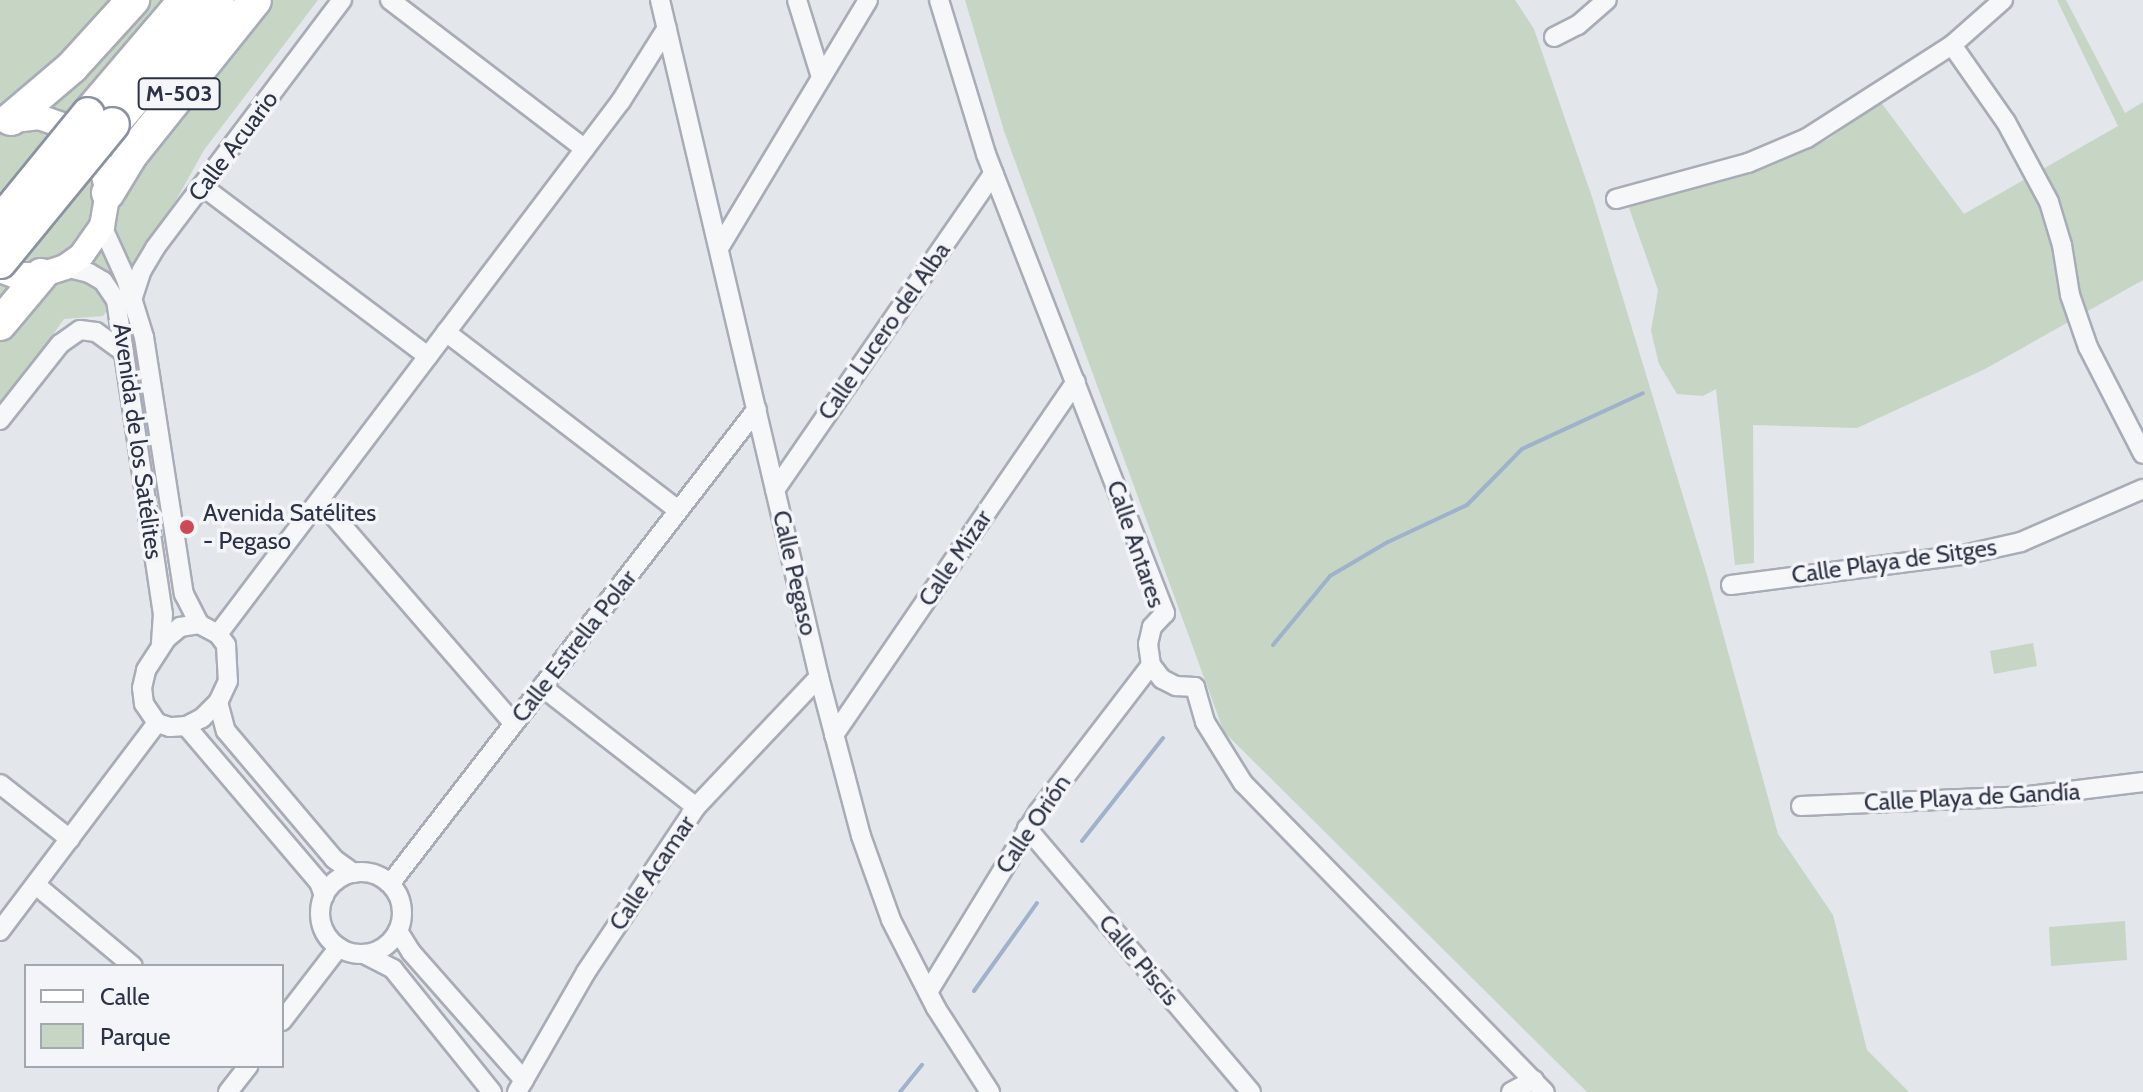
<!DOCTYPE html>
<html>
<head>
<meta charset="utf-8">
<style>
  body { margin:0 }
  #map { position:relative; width:2143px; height:1092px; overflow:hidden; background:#e3e6eb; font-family:Cabin,sans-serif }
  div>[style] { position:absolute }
  .green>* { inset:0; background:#c7d5c4 }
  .stream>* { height:4px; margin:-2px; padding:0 2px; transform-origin:2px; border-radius:2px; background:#9fb1cb }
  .roads { filter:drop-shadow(2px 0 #a8acb6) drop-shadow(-2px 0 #a8acb6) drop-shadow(0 2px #a8acb6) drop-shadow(0 -2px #a8acb6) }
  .street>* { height:18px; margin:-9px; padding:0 9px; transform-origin:9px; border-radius:9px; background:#f6f7f9 }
  .street>.ring { margin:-9px; padding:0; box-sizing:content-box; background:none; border:18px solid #f6f7f9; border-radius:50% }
  .secondary>* { height:24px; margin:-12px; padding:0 12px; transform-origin:12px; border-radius:12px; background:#fff }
  .highway>* { height:32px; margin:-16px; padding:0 16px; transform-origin:16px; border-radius:16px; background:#fff }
  .bridges { filter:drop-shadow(2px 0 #8a92a2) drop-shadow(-2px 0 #8a92a2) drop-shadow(0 2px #8a92a2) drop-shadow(0 -2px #8a92a2) }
  .highway-bridge>* { height:32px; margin:-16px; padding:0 16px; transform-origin:16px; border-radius:16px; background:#fff }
  .dots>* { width:22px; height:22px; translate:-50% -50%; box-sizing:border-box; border:4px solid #f3f5f8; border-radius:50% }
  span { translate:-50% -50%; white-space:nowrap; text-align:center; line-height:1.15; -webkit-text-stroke:7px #f3f5f8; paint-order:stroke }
  .shield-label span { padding:2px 6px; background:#f3f5f8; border:2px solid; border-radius:6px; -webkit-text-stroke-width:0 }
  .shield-label { font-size:22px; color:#2b3244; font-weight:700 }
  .street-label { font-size:24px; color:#2b3244 }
  .poi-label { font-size:24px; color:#2b3244 }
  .left { translate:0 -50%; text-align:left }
  .legend { position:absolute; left:24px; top:964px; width:260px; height:104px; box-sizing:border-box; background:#f3f5f8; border:2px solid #a3a7b0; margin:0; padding:10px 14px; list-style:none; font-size:24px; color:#2b3244 }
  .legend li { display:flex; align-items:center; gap:16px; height:40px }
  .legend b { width:40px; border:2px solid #a3a7b0 }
</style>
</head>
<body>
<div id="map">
  <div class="green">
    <div style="clip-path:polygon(0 0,318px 0,204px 150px,141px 263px,103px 316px,64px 319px,0 410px)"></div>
    <div style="clip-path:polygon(965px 0,1515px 0,1534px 29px,1593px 200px,1707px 575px,1778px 834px,1833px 915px,1867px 1050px,1909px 1092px,1587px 1092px,1224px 732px,1004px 131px)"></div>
    <div style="clip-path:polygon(2057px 0,2066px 0,2125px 113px,2143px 102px,2143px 280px,1985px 369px,1857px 428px,1753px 425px,1754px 563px,1735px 565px,1716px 389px,1703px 396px,1677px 394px,1659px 364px,1651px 331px,1658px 290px,1627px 202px,1767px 167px,1829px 139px,1880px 101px,1964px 214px,2118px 126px)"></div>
    <div style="clip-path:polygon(2033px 643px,2037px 666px,1994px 674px,1990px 651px)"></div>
    <div style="clip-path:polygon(2125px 921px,2127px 960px,2051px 966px,2049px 927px)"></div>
  </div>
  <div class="stream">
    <div style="left:1273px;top:645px;width:89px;rotate:-50.4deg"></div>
    <div style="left:1330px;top:576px;width:67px;rotate:-30.4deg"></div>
    <div style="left:1388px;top:542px;width:87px;rotate:-25.1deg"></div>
    <div style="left:1467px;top:505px;width:78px;rotate:-45.5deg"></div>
    <div style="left:1522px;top:449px;width:133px;rotate:-24.8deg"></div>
    <div style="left:1082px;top:841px;width:131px;rotate:-51.8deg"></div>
    <div style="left:974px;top:991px;width:108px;rotate:-54.4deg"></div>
    <div style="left:900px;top:1092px;width:35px;rotate:-51deg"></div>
  </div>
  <div class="roads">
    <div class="street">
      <div style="left:390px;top:0;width:245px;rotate:37.4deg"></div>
      <div style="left:660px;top:0;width:695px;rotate:76.78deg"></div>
      <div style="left:819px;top:677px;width:164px;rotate:75.2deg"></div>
      <div style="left:861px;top:836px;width:89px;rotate:70.3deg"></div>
      <div style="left:891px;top:920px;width:99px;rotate:62.9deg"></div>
      <div style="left:936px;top:1008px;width:100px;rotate:57.3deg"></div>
      <div style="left:797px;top:0;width:81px;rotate:72.7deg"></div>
      <div style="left:939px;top:0;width:161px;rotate:73deg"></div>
      <div style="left:986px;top:154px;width:493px;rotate:68.7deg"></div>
      <div style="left:1165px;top:613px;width:19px;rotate:133deg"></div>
      <div style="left:1152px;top:627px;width:17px;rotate:103deg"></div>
      <div style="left:1148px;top:644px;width:21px;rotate:82deg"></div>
      <div style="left:1151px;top:665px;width:18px;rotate:52deg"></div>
      <div style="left:1162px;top:679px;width:16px;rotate:27deg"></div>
      <div style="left:1176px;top:686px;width:19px;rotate:3deg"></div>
      <div style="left:1195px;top:687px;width:36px;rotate:74deg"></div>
      <div style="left:1205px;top:722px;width:72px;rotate:58.1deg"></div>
      <div style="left:1243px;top:783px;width:432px;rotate:45.7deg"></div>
      <div style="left:1554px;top:37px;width:27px;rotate:-27deg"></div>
      <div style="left:1578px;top:25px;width:38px;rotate:-41deg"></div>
      <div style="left:1952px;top:45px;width:94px;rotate:55deg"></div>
      <div style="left:2006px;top:122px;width:91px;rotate:61.7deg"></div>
      <div style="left:2049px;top:202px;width:45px;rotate:73.2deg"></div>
      <div style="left:2062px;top:245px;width:51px;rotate:80.9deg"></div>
      <div style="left:2070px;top:295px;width:55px;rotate:70.9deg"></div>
      <div style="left:2088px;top:347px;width:120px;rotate:62.8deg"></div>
      <div style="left:202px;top:186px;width:283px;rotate:37deg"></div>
      <div style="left:1616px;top:199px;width:137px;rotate:-15.3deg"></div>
      <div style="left:1748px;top:163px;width:64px;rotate:-23deg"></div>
      <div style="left:1807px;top:138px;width:172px;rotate:-32.7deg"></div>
      <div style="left:1952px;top:45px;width:68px;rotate:-41.4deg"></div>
      <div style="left:102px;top:226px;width:58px;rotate:65.6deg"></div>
      <div style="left:126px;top:279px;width:61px;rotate:72.8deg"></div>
      <div style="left:144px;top:337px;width:260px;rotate:81.2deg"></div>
      <div style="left:184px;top:594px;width:34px;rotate:63deg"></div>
      <div style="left:719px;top:248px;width:289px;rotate:-59deg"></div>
      <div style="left:65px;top:267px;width:25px;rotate:14deg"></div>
      <div style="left:89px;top:273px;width:16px;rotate:30deg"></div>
      <div style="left:103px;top:281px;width:23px;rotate:56deg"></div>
      <div style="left:116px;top:300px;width:317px;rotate:81.5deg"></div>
      <div style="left:163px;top:614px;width:31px;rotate:94deg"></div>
      <div style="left:133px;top:297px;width:28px;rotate:-72deg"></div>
      <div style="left:142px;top:270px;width:26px;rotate:-59deg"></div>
      <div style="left:155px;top:248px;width:311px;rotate:-53deg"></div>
      <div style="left:446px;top:332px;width:292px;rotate:37.5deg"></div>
      <div style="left:0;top:420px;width:97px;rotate:-51.7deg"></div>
      <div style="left:60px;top:344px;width:24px;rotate:-35deg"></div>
      <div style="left:80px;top:330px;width:16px;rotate:7deg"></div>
      <div style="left:96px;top:332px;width:34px;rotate:36deg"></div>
      <div style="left:775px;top:490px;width:385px;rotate:-55.4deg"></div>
      <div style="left:320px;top:500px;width:296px;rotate:49.1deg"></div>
      <div style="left:1731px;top:585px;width:234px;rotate:-7.4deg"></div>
      <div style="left:1963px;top:555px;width:59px;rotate:-12.6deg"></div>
      <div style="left:2021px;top:542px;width:133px;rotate:-23.5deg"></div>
      <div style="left:199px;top:624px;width:21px;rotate:28deg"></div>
      <div style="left:218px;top:634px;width:14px;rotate:54deg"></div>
      <div style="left:226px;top:645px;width:36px;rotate:87deg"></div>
      <div style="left:228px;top:681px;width:23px;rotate:115deg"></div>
      <div style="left:218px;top:702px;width:23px;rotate:135deg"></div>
      <div style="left:202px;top:718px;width:18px;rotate:153deg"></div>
      <div style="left:186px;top:726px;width:16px;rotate:176deg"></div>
      <div style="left:170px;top:727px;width:14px;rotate:-163deg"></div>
      <div style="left:157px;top:723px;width:23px;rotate:-124deg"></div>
      <div style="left:144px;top:704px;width:16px;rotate:-97deg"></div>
      <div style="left:142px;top:688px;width:18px;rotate:-77deg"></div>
      <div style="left:146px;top:670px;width:38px;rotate:-57deg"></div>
      <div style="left:167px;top:638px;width:17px;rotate:-40deg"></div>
      <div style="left:180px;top:627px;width:19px;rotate:-9deg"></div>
      <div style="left:218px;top:634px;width:668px;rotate:-52.91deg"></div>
      <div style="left:621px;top:101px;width:86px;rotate:-57.8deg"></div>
      <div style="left:542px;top:687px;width:195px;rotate:37.9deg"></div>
      <div style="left:218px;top:702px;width:30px;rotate:75deg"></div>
      <div style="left:226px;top:731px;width:167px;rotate:49.8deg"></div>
      <div style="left:334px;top:859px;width:24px;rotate:36deg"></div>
      <div style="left:186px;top:726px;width:205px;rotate:49.6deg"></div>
      <div style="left:319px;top:882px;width:15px;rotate:70deg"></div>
      <div style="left:834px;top:735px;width:428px;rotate:-55.6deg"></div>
      <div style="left:0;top:784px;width:89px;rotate:38.2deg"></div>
      <div style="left:1801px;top:806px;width:228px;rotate:-2.5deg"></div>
      <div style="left:2029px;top:796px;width:115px;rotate:-7deg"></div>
      <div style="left:1027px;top:828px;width:346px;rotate:49.7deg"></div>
      <div class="ring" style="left:320px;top:872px;width:64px;height:64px"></div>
      <div style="left:390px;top:884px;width:600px;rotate:-52.31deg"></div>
      <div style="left:36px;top:885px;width:126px;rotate:39.9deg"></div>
      <div style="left:0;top:931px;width:261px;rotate:-53deg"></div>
      <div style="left:398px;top:931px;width:25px;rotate:58deg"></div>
      <div style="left:411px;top:952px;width:171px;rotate:48.6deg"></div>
      <div style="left:364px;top:954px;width:33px;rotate:27deg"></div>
      <div style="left:393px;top:969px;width:158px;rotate:51.2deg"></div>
      <div style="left:928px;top:992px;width:212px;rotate:-58.5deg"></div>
      <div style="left:1039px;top:811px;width:184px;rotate:-52.5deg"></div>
      <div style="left:282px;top:1021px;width:93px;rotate:-52.4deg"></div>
      <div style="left:228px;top:1092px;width:33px;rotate:-52deg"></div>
      <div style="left:517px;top:1092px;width:138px;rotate:-60.1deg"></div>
      <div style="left:586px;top:972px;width:198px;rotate:-56.3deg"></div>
      <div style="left:696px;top:807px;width:179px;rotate:-46.6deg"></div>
      <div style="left:1511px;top:1092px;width:26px;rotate:-28deg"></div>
    </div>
    <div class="secondary">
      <div style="left:0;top:270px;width:15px;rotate:20deg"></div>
      <div style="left:14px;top:275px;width:27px"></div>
      <div style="left:41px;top:275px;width:25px;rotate:-18deg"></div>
      <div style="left:65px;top:267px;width:19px;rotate:-35deg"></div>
      <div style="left:81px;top:256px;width:37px;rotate:-55deg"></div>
      <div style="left:102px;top:226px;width:34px;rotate:-80deg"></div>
      <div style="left:108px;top:193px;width:28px;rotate:-103deg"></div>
      <div style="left:102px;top:166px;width:27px;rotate:-123deg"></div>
      <div style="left:87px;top:143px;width:28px;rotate:-142deg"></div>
      <div style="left:65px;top:126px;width:28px;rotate:-161deg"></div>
      <div style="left:39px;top:117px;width:33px;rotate:173deg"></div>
    </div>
    <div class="highway">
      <div style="left:88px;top:114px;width:150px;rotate:-49.6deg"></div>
      <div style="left:11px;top:119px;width:80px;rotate:-40.4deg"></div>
      <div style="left:72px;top:67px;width:91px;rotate:-47.7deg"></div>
      <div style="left:113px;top:124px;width:162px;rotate:-49.7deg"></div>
      <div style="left:108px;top:193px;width:44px;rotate:-58.8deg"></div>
      <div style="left:131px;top:155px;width:198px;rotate:-51.3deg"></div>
      <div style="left:0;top:324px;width:64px;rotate:-50.1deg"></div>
    </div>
  </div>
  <div class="bridges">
    <div class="highway-bridge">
      <div style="left:0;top:222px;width:139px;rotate:-50.8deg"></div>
      <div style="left:0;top:262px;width:178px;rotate:-50.7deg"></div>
    </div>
  </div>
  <div class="dots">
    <div style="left:187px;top:527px;background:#cf4955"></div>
  </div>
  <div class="shield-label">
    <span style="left:179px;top:94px">M-503</span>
  </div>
  <div class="street-label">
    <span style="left:233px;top:146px;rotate:-53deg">Calle Acuario</span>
    <span style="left:884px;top:331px;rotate:-55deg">Calle Lucero del Alba</span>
    <span style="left:138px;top:441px;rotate:82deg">Avenida de los Satélites</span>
    <span style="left:1136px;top:544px;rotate:71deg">Calle Antares</span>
    <span style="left:955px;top:558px;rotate:-56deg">Calle Mizar</span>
    <span style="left:1894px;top:561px;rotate:-8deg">Calle Playa de Sitges</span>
    <span style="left:795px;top:573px;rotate:77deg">Calle Pegaso</span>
    <span style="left:574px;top:646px;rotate:-52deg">Calle Estrella Polar</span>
    <span style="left:1972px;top:797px;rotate:-3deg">Calle Playa de Gandía</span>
    <span style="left:1033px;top:824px;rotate:-56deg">Calle Orión</span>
    <span style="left:652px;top:873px;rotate:-56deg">Calle Acamar</span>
    <span style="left:1139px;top:960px;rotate:50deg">Calle Piscis</span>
  </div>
  <div class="poi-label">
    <span class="left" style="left:203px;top:527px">Avenida Satélites<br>- Pegaso</span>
  </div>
  <ul class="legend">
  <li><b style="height:10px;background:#fff"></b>Calle</li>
  <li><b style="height:22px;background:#c7d5c4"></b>Parque</li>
  </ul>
</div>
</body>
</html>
